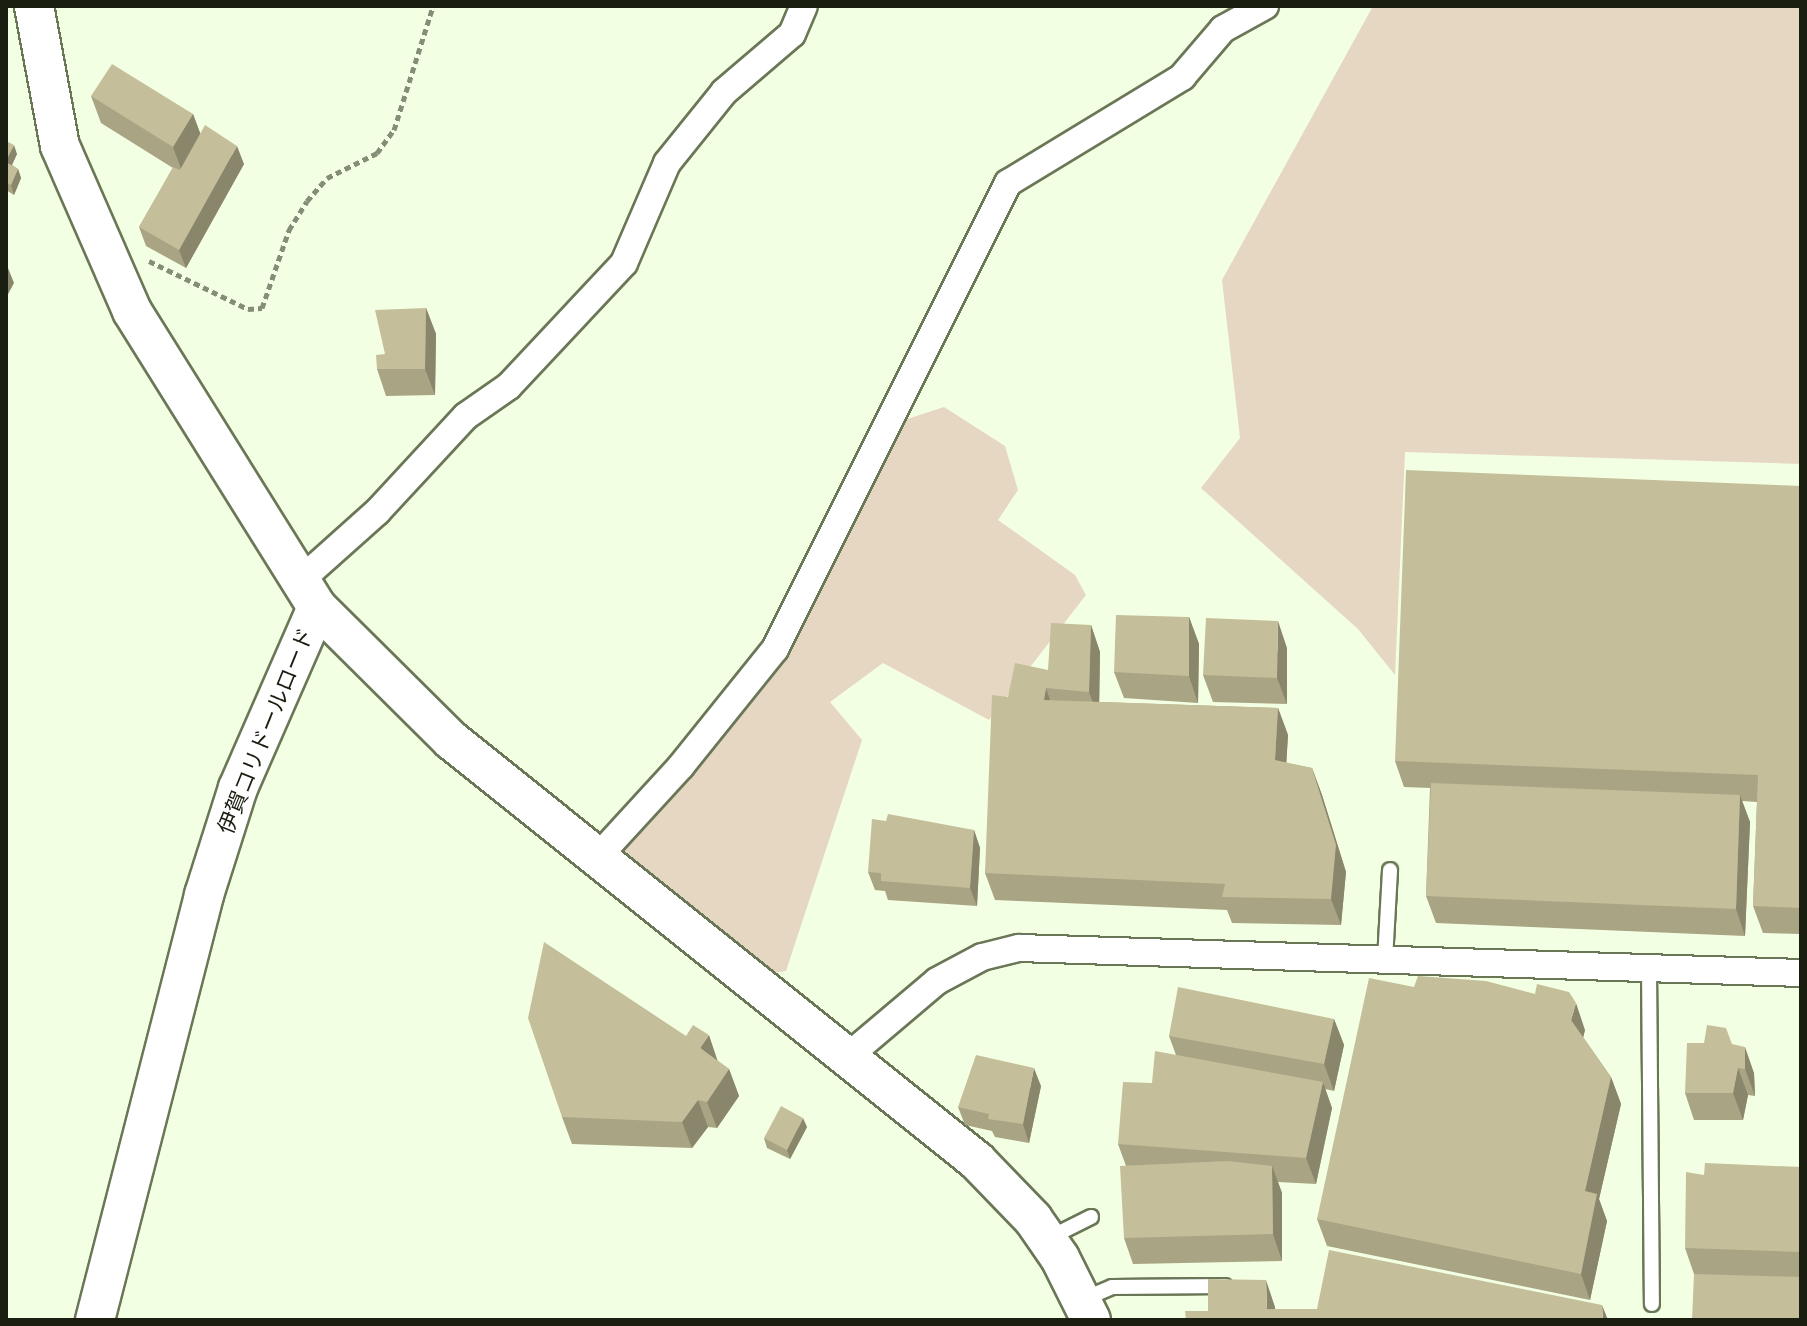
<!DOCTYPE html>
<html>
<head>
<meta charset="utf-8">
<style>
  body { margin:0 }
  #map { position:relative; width:1807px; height:1326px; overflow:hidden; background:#f3ffe2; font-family:Raleway,"Noto Sans JP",sans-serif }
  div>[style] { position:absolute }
  .green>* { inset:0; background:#e6d7c2 }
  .path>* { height:5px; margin-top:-2.5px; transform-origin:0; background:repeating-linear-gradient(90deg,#858d78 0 6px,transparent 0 10px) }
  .roads { filter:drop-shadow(2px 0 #6a7757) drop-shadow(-2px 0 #6a7757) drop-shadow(0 2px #6a7757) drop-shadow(0 -2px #6a7757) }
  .lane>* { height:14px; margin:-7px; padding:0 7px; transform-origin:7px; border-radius:7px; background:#fff }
  .street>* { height:26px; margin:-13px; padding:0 13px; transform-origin:13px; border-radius:13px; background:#fff }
  .secondary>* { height:38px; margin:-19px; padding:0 19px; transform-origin:19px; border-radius:19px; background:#fff }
  .wall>* { inset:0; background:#a9a484 }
  .shaded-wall>* { inset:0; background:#89866c }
  .building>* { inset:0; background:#c4bf9a }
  span { translate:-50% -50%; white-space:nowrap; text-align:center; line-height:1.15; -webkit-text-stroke:6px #fff; paint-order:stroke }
  .street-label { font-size:22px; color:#191e11 }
  .frame { position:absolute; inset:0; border:8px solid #191e11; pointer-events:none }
</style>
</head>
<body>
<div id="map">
  <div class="green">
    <div style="clip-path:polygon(1373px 6px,1801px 6px,1801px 464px,1405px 452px,1395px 675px,1358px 629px,1201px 488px,1240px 438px,1222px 280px)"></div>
    <div style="clip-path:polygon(944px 407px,1005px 446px,1018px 490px,998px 520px,1075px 575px,1086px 595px,989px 720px,883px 663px,830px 702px,862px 740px,786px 971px,761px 975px,621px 865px,622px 842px,688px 773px,898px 422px)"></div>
  </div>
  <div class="path">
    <div style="left:149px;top:261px;width:110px;rotate:25.9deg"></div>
    <div style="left:248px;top:309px;width:14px;rotate:-4deg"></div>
    <div style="left:262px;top:308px;width:83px;rotate:-70.9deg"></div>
    <div style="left:289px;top:230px;width:34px;rotate:-58deg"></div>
    <div style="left:307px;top:201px;width:30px;rotate:-49deg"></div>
    <div style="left:327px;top:178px;width:56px;rotate:-26.6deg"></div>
    <div style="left:377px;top:153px;width:29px;rotate:-54deg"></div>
    <div style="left:394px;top:130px;width:130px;rotate:-72.5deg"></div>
  </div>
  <div class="roads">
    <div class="lane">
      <div style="left:1385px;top:960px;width:90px;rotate:-86.8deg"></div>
      <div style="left:1649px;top:969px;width:335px;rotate:89.5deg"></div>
      <div style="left:1049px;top:1238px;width:47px;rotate:-26.6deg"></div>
      <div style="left:1084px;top:1299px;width:30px;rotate:-23deg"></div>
      <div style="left:1112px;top:1287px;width:113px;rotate:-0.5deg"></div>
    </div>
    <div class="street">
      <div style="left:302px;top:579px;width:101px;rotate:-41.8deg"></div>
      <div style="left:377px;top:512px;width:131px;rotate:-47.2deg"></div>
      <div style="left:466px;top:416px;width:52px;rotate:-34.9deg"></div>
      <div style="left:509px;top:386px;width:168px;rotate:-46.9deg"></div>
      <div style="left:624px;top:263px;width:109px;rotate:-66.7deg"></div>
      <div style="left:667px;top:163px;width:91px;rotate:-51.2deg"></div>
      <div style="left:724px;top:92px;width:89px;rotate:-40.5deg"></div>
      <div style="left:792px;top:34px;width:30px;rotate:-67deg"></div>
      <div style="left:595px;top:860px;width:127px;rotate:-47.5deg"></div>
      <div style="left:681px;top:766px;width:150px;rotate:-51.2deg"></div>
      <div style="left:775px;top:649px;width:521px;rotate:-63.43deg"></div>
      <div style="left:1008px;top:183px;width:204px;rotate:-31.3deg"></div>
      <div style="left:1182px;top:77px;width:63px;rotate:-49.5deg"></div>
      <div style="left:1223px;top:29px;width:48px;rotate:-28.7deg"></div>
      <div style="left:846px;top:1058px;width:119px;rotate:-40.2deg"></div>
      <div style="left:937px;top:981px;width:51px;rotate:-28.1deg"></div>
      <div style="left:982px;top:957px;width:38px;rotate:-14deg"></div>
      <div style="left:1019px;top:948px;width:782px;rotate:1.83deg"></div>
    </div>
    <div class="secondary">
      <div style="left:34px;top:6px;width:142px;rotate:79.5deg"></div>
      <div style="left:60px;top:146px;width:180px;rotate:66.4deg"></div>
      <div style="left:132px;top:311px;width:349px;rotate:58deg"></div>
      <div style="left:317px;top:607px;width:189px;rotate:44.8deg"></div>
      <div style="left:451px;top:740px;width:674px;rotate:38.67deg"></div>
      <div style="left:977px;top:1161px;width:81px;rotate:46deg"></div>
      <div style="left:1033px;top:1219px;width:47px;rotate:55.3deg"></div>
      <div style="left:1060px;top:1258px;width:69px;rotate:63.4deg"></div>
      <div style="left:95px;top:1320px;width:439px;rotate:-75.6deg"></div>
      <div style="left:204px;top:895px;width:112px;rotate:-72.4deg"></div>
      <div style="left:238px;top:788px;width:197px;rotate:-66.4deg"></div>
    </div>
  </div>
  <div class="wall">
    <div style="clip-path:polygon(91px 96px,193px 114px,200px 133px,244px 164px,186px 268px,146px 246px,139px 227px,173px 168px,101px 123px)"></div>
    <div style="clip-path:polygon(6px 141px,17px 154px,12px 165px,18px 169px,21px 178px,14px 195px,6px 190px)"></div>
    <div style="clip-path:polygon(426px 308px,436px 334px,435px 395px,386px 396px,377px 369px,385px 354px)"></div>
    <div style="clip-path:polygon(1801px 486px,1801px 934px,1763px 933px,1753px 906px,1757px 802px,1742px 801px,1750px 822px,1745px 936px,1436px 923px,1426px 896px,1430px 788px,1404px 787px,1395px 761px)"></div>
    <div style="clip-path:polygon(1189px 617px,1199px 644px,1198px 703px,1124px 698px,1114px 672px)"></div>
    <div style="clip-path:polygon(1091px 625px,1100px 652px,1099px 702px,1278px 708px,1288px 735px,1286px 763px,1312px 768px,1322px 795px,1346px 872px,1341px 925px,1232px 923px,1227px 910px,995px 900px,985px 873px,1008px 697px,1048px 670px)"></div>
    <div style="clip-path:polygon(1287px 648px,1287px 704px,1213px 702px,1203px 675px)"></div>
    <div style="clip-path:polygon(974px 830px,980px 848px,977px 906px,888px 900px,885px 891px,875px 890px,868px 872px)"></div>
    <div style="clip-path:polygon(1414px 987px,1585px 1030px,1583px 1037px,1611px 1077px,1621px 1104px,1599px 1199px,1607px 1221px,1590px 1300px,1327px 1246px,1317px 1219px)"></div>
    <div style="clip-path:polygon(1334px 1019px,1344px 1045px,1334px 1091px,1325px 1089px,1332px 1108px,1316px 1184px,1278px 1182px,1282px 1193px,1282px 1261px,1133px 1264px,1124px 1238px,1126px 1166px,1118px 1144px,1176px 1055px,1169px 1036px)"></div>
    <div style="clip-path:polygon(1732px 1044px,1754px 1073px,1755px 1096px,1748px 1095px,1743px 1120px,1694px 1120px,1685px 1093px)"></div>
    <div style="clip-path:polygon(718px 1061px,729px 1069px,739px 1096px,717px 1128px,708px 1127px,692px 1148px,572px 1144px,562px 1117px)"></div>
    <div style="clip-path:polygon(1041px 1086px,1029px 1143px,995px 1137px,992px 1131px,965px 1125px,958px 1107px)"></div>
    <div style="clip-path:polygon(807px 1127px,790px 1159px,767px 1148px,764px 1138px)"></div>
    <div style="clip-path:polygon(1801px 1167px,1801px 1320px,1694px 1274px,1685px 1248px)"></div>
  </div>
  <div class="shaded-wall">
    <div style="clip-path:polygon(193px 114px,203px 141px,183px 174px,173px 147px)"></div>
    <div style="clip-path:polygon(14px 145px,17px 154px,9px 171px,6px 161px)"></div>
    <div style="clip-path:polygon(237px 146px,244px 164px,186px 268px,179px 250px)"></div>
    <div style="clip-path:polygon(18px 169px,21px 178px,14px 195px,11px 185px)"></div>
    <div style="clip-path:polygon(6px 263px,14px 283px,6px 298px)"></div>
    <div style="clip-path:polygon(426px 308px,436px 334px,435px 395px,425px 369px)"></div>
    <div style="clip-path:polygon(1189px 617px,1199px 644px,1198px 703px,1189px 676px)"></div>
    <div style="clip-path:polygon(1278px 621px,1287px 648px,1287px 704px,1277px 678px)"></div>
    <div style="clip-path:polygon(1091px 625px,1100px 652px,1099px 719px,1089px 692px)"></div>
    <div style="clip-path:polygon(1046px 688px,1055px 715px,1044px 700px)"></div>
    <div style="clip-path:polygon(1278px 708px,1288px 735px,1285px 787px,1275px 760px)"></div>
    <div style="clip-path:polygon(1312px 768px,1322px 795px,1346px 872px,1341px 925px,1331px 899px)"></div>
    <div style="clip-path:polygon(1740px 795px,1750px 822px,1745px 936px,1736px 909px)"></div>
    <div style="clip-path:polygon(974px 830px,980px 848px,977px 906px,970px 888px)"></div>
    <div style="clip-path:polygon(1576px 1003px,1585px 1030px,1581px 1046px,1571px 1020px)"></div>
    <div style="clip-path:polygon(1334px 1019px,1344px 1045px,1334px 1091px,1324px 1064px)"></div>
    <div style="clip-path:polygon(709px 1035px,718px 1062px,700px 1048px)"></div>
    <div style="clip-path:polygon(1745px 1047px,1754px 1073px,1755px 1096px,1745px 1069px)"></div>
    <div style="clip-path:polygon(1034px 1068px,1041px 1086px,1029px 1143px,1023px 1124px)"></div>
    <div style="clip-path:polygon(1738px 1068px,1748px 1095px,1743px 1120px,1733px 1093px)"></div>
    <div style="clip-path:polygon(729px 1069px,739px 1096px,717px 1128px,707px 1102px)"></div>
    <div style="clip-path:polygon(1611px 1077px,1621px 1104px,1599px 1199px,1607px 1221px,1590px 1300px,1581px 1274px,1585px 1191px)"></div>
    <div style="clip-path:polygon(1323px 1082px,1332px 1108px,1316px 1184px,1306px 1158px)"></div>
    <div style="clip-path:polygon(698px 1100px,708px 1127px,692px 1148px,682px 1122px)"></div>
    <div style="clip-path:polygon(803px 1118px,807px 1127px,790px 1159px,787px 1150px)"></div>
    <div style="clip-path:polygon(1272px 1166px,1282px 1193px,1282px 1261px,1273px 1234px)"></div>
    <div style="clip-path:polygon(1266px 1280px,1275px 1307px,1276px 1320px,1267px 1309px)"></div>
    <div style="clip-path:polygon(1602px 1305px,1608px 1320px,1603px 1320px)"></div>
  </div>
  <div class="building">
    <div style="clip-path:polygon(112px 64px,193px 114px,173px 147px,91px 96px)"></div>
    <div style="clip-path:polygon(205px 125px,237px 146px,179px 250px,139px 227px,173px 167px,180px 170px)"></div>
    <div style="clip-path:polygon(6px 141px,14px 145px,6px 161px)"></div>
    <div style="clip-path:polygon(6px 162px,18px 169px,11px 185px,6px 183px)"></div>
    <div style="clip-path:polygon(426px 308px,425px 369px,377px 369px,376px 355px,385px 354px,375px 310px)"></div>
    <div style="clip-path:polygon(1406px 470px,1801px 486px,1801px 908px,1753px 906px,1758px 775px,1395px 761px)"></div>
    <div style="clip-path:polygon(1116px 615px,1189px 617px,1189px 676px,1114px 672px)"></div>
    <div style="clip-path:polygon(1206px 618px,1278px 621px,1277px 678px,1203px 675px)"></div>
    <div style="clip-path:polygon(1051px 623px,1091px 625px,1089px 692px,1046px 688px,1044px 700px,1278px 708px,1275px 760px,1312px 768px,1336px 845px,1331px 899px,1222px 897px,1225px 884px,985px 873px,992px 695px,1008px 697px,1015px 663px,1048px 670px)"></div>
    <div style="clip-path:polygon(1431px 783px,1740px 795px,1736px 909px,1426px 896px)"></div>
    <div style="clip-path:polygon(888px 814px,974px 830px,970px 888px,881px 881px,881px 873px,868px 872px,872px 819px,886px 821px)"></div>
    <div style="clip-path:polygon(544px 942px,686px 1036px,693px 1025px,709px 1035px,700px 1048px,729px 1069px,707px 1102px,698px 1100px,682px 1122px,562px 1117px,528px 1018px)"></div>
    <div style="clip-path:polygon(1418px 976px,1486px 981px,1535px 994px,1537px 984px,1569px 992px,1576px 1003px,1571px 1020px,1611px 1077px,1585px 1191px,1597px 1194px,1581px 1274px,1317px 1219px,1369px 978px,1414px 987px)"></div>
    <div style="clip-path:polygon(1178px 987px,1334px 1019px,1324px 1064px,1169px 1036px)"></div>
    <div style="clip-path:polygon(1707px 1025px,1726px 1028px,1732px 1044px,1745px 1047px,1745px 1069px,1738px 1068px,1733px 1093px,1685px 1093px,1687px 1043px,1704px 1043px)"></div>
    <div style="clip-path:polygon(1155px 1051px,1323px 1082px,1306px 1158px,1118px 1144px,1123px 1082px,1152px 1083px)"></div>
    <div style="clip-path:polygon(976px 1055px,1034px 1068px,1023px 1124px,988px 1119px,989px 1114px,958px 1107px)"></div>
    <div style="clip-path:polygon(781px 1106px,803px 1118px,787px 1150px,764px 1138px)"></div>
    <div style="clip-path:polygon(1228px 1161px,1272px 1166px,1273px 1234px,1124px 1238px,1120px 1166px)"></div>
    <div style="clip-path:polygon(1705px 1163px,1801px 1167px,1801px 1252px,1685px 1248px,1686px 1172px,1704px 1175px)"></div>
    <div style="clip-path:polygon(1329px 1250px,1602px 1305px,1603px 1320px,1186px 1320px,1185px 1311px,1208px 1311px,1208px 1279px,1266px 1280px,1267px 1309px,1317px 1309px)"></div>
    <div style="clip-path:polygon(1694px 1274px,1801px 1277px,1801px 1320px,1692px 1320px)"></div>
  </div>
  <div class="street-label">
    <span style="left:266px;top:731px;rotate:-68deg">伊賀コリドールロード</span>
  </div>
  <div class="frame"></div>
</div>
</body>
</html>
